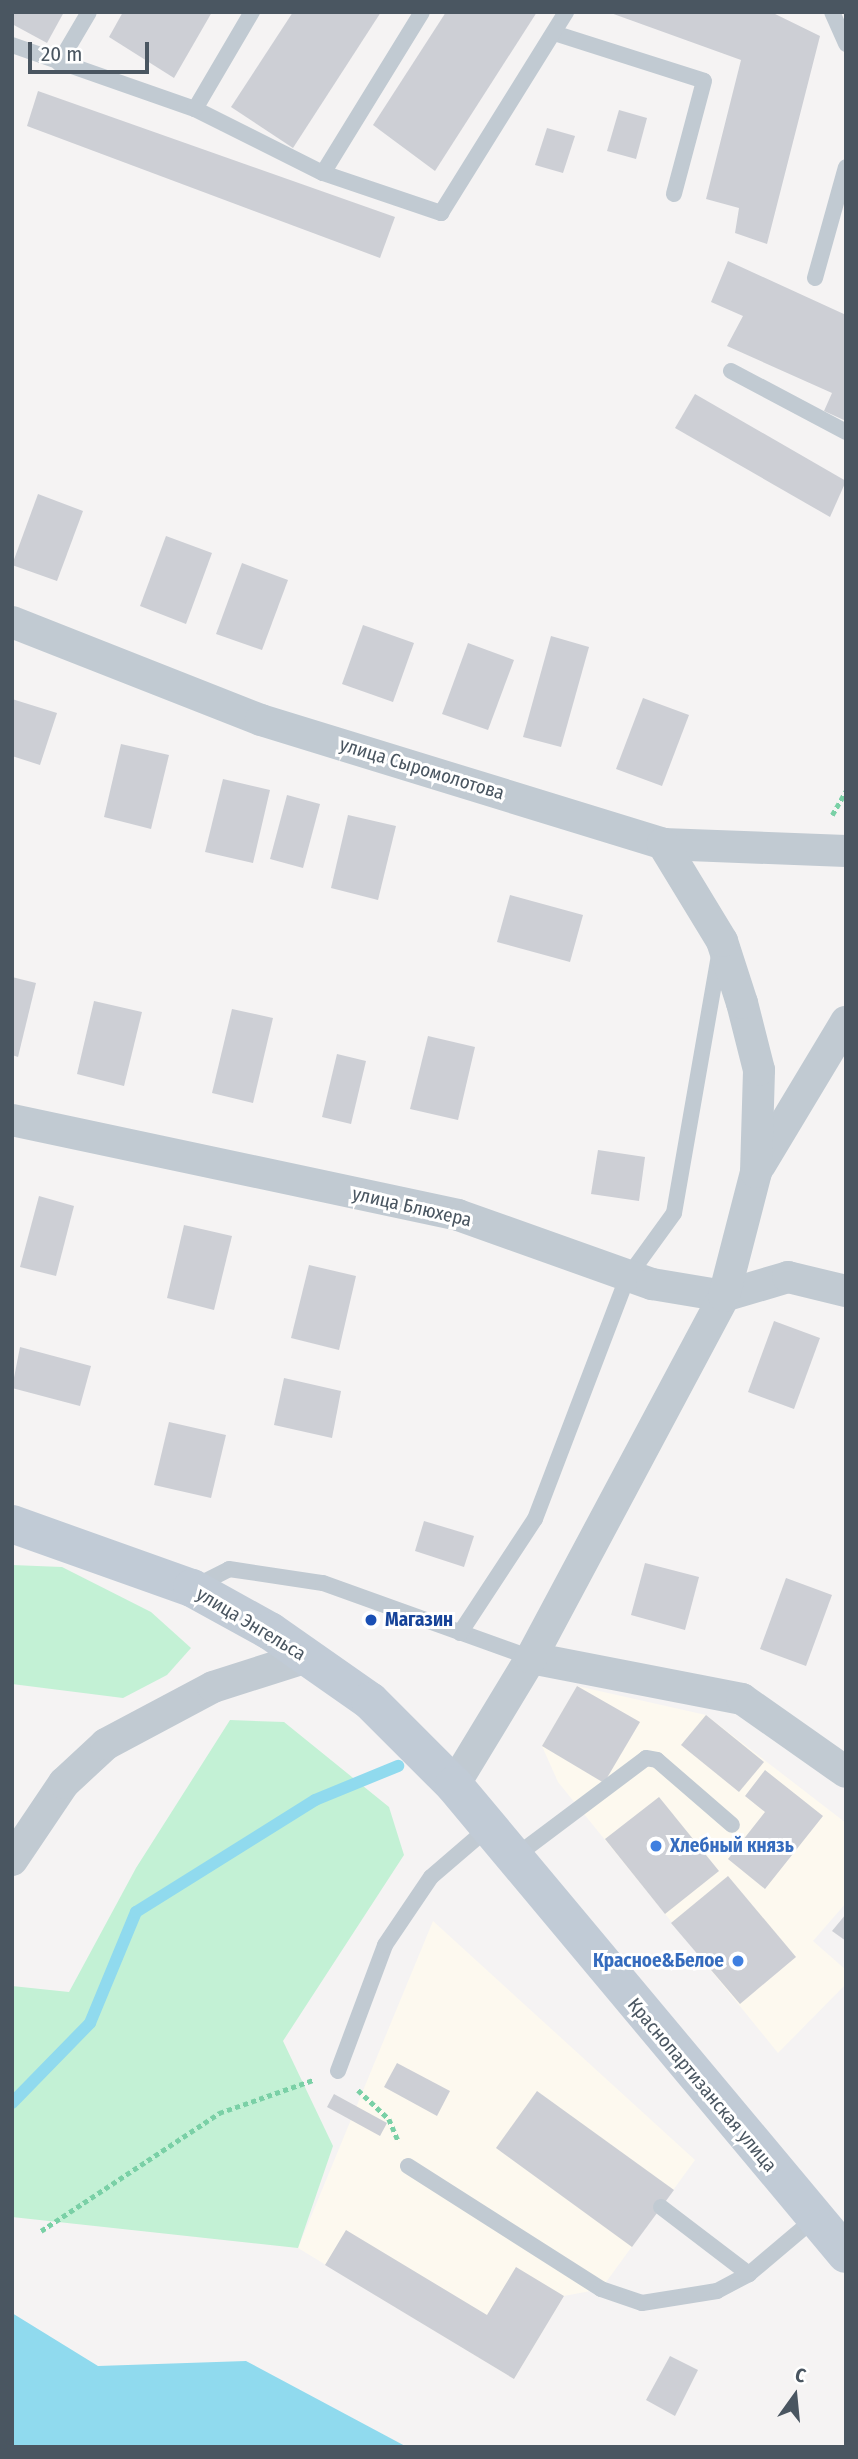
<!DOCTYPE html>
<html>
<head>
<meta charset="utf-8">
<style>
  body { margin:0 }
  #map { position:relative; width:858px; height:2459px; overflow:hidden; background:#f5f3f3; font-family:"Fira Sans Condensed",sans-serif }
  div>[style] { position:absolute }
  .commercial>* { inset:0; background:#fdf9ef }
  .green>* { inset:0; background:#c3f1d5 }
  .water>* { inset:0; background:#90daee }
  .stream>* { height:12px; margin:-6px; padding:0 6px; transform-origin:6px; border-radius:6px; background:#90daee }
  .building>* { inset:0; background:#cdcfd5 }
  .path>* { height:4.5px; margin-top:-2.25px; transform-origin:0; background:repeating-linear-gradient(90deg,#7ad0a6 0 5px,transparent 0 8.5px) }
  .lane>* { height:16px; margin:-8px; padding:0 8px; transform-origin:8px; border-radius:8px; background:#c1cad2 }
  .street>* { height:32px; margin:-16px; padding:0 16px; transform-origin:16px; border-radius:16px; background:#c1cad2 }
  .secondary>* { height:38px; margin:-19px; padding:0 19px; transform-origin:19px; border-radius:19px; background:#c1cbd6 }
  .dots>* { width:19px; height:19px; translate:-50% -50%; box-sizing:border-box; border:4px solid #fff; border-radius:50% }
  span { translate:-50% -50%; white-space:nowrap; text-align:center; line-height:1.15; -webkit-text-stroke:6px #fff; paint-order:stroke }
  .street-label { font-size:19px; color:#4a5661 }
  .transit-label { font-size:19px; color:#164399; font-weight:700 }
  .left { translate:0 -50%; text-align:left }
  .shop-label { font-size:19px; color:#366cbe; font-weight:700 }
  .right { translate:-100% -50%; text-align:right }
  .frame { position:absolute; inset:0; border:14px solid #4a5661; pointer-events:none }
  .north { position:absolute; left:760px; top:2361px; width:70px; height:70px; -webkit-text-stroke:5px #fff; paint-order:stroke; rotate:15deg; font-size:19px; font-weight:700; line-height:28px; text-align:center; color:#4a5661 }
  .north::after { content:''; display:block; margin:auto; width:24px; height:32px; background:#4a5661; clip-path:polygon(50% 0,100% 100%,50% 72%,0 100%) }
  .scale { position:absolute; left:28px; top:42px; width:121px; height:32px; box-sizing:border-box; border:4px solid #4a5661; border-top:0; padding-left:9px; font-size:21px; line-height:24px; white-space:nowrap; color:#4a5661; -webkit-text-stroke:5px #fff; paint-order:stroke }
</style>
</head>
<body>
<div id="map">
  <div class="commercial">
    <div style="clip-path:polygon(577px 1686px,706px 1715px,846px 1823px,846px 1903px,813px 1941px,846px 1970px,846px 1984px,778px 2053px,558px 1782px,542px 1746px)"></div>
    <div style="clip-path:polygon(433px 1921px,695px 2160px,601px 2289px,564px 2296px,514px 2379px,298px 2248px)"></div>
  </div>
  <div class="green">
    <div style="clip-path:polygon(12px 1565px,62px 1567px,151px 1612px,191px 1648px,167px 1675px,123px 1698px,12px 1684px)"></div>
    <div style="clip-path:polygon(230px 1720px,284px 1722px,389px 1807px,404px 1855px,283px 2041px,333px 2146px,298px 2248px,12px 2217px,12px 1986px,69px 1992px,136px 1868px)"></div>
  </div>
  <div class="water">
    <div style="clip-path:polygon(12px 2313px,98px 2366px,246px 2361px,407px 2447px,12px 2447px)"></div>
  </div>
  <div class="stream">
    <div style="left:12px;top:2103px;width:112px;rotate:-45.7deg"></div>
    <div style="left:90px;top:2023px;width:120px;rotate:-67.5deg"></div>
    <div style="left:136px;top:1912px;width:211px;rotate:-32deg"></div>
    <div style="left:315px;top:1800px;width:90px;rotate:-22.3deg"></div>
  </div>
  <div class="building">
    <div style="clip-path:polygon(12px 12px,64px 12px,47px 43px,12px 24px)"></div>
    <div style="clip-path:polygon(123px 12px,212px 12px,174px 78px,109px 37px)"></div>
    <div style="clip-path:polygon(293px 12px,381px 12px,293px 148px,231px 107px)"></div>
    <div style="clip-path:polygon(446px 12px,537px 12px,435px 171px,373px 125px)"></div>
    <div style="clip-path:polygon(608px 12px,771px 12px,820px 36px,767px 244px,735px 233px,739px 208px,706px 199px,741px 60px)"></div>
    <div style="clip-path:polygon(38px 91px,395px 217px,380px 258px,27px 126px)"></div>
    <div style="clip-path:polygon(619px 110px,647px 118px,636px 159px,607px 151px)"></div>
    <div style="clip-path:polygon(547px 128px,575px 136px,563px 173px,535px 165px)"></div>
    <div style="clip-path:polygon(728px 261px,846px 315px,846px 421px,824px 411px,832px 393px,727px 346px,743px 316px,711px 302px)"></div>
    <div style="clip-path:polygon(695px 394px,846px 481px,830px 517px,675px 428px)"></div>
    <div style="clip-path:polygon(38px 494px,83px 511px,57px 581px,12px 565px)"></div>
    <div style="clip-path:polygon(166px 536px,212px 553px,186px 624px,140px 606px)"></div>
    <div style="clip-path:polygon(242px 563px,288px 580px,262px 650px,216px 634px)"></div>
    <div style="clip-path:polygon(363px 625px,414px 643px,393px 702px,342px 684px)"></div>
    <div style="clip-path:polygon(551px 636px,589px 647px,561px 747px,523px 737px)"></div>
    <div style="clip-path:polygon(468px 643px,514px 660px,488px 730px,442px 714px)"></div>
    <div style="clip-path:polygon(643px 698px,689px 715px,662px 786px,616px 769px)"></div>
    <div style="clip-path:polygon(12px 699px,57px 713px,40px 765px,12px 756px)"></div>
    <div style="clip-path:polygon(121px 744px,169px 755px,151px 829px,104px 817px)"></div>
    <div style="clip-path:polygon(223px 779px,270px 790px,253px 863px,205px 852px)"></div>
    <div style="clip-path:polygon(287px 795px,320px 804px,303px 868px,270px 859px)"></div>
    <div style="clip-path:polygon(348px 815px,396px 826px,378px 900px,331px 888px)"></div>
    <div style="clip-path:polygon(510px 895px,583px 915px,570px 962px,497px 942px)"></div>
    <div style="clip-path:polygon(12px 977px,36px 983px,18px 1057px,12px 1055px)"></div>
    <div style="clip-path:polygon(94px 1001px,142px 1012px,124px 1086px,77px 1074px)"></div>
    <div style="clip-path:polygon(232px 1009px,273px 1018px,253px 1103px,212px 1093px)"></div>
    <div style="clip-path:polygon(428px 1036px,475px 1047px,458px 1120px,410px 1109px)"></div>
    <div style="clip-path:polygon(337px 1054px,366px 1061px,351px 1124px,322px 1117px)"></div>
    <div style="clip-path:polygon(598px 1150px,645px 1157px,639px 1201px,591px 1194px)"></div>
    <div style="clip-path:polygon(39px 1196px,74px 1206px,56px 1276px,20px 1267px)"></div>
    <div style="clip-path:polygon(184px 1225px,232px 1236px,214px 1310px,167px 1298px)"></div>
    <div style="clip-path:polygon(309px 1265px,356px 1276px,339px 1350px,291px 1338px)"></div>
    <div style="clip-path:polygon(774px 1321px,820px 1338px,794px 1409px,748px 1392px)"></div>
    <div style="clip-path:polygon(20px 1347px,91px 1366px,80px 1406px,12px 1388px)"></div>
    <div style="clip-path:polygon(284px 1378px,341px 1391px,332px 1438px,274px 1425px)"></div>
    <div style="clip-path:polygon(169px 1422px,226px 1435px,211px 1498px,154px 1485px)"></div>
    <div style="clip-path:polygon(424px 1521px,474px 1536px,464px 1567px,415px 1551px)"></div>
    <div style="clip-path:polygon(645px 1563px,699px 1577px,685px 1630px,631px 1615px)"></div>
    <div style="clip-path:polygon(786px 1578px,832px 1595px,806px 1666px,760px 1649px)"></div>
    <div style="clip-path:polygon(577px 1686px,640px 1722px,604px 1783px,542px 1746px)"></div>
    <div style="clip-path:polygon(706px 1715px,764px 1762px,739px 1792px,681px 1745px)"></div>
    <div style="clip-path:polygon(765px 1770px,823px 1816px,765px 1889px,728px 1859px,765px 1812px,745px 1796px)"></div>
    <div style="clip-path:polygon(659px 1797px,719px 1871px,665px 1914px,605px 1839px)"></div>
    <div style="clip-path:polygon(728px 1876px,796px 1957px,740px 2004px,671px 1923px)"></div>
    <div style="clip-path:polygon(846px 1914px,846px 1941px,832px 1931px)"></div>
    <div style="clip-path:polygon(397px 2063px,450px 2091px,437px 2116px,384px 2087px)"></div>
    <div style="clip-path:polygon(537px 2091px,674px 2190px,632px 2247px,496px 2148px)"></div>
    <div style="clip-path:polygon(334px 2094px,387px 2123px,380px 2136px,327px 2107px)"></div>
    <div style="clip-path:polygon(346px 2230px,487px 2315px,516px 2267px,564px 2296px,514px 2379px,325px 2265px)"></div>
    <div style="clip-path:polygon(670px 2356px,698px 2370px,675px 2416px,646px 2400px)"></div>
  </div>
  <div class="path">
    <div style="left:832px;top:815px;width:28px;rotate:-60deg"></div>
    <div style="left:358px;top:2090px;width:42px;rotate:43.1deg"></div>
    <div style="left:389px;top:2119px;width:25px;rotate:67deg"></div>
    <div style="left:41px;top:2231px;width:214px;rotate:-33.5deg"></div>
    <div style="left:219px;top:2113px;width:100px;rotate:-19.3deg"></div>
  </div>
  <div class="lane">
    <div style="left:832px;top:12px;width:35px;rotate:66deg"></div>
    <div style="left:554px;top:33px;width:157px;rotate:17.7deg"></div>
    <div style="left:704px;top:81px;width:117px;rotate:104.9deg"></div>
    <div style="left:12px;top:45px;width:194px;rotate:19.3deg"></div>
    <div style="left:195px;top:109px;width:143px;rotate:26.6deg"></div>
    <div style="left:323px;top:173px;width:189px;rotate:-58.4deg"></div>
    <div style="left:59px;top:63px;width:59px;rotate:-59.5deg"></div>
    <div style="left:195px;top:109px;width:113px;rotate:-59.6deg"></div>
    <div style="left:323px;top:173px;width:125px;rotate:18.7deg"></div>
    <div style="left:441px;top:213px;width:237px;rotate:-58.1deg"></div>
    <div style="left:815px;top:278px;width:115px;rotate:-74.4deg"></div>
    <div style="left:731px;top:371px;width:130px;rotate:27.9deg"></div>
    <div style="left:194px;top:1587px;width:39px;rotate:-27deg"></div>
    <div style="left:229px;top:1569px;width:95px;rotate:8.5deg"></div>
    <div style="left:323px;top:1583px;width:221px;rotate:19.8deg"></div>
    <div style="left:460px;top:1633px;width:136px;rotate:-56.7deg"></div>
    <div style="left:535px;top:1519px;width:258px;rotate:-69.1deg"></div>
    <div style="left:627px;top:1278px;width:80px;rotate:-54.1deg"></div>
    <div style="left:674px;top:1213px;width:261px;rotate:-80.1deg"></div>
    <div style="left:513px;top:1858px;width:166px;rotate:-36.9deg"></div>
    <div style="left:646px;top:1758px;width:11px;rotate:10deg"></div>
    <div style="left:657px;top:1760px;width:99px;rotate:40.9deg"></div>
    <div style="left:338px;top:2071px;width:134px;rotate:-69.5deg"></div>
    <div style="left:385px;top:1945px;width:82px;rotate:-55.9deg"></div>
    <div style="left:431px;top:1877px;width:75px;rotate:-40.7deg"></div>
    <div style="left:408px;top:2166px;width:229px;rotate:32.5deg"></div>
    <div style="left:601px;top:2289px;width:43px;rotate:18.9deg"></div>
    <div style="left:642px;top:2303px;width:76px;rotate:-9.1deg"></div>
    <div style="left:717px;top:2291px;width:36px;rotate:-28deg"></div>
    <div style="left:749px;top:2274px;width:85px;rotate:-40.2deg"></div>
    <div style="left:661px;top:2207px;width:111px;rotate:37.3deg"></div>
  </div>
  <div class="street">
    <div style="left:12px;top:622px;width:268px;rotate:21.5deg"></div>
    <div style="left:261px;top:720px;width:421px;rotate:17.1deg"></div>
    <div style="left:663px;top:844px;width:183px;rotate:2.2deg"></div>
    <div style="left:12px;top:1120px;width:456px;rotate:12deg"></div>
    <div style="left:458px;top:1215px;width:206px;rotate:19.6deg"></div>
    <div style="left:652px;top:1284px;width:73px;rotate:9.5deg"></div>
    <div style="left:724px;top:1296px;width:67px;rotate:-16.5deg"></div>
    <div style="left:788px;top:1277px;width:60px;rotate:13.6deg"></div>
    <div style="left:760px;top:1165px;width:167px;rotate:-59deg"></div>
    <div style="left:531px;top:1658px;width:215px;rotate:11deg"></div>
    <div style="left:742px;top:1699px;width:127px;rotate:35.1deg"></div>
    <div style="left:454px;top:1785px;width:149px;rotate:-58.8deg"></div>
    <div style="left:531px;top:1658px;width:410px;rotate:-61.9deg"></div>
    <div style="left:724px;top:1296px;width:128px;rotate:-75.5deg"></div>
    <div style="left:756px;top:1172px;width:102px;rotate:-88.3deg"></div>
    <div style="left:759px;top:1070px;width:69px;rotate:-104.2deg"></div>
    <div style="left:742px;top:1003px;width:65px;rotate:-107.9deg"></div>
    <div style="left:722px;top:941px;width:114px;rotate:-121.3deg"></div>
    <div style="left:12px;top:1860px;width:93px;rotate:-56deg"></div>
    <div style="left:64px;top:1783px;width:57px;rotate:-42.9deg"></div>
    <div style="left:106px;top:1744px;width:121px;rotate:-28deg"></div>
    <div style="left:213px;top:1687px;width:99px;rotate:-17.7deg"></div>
  </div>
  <div class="secondary">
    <div style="left:12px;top:1524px;width:191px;rotate:19.6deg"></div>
    <div style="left:192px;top:1588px;width:89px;rotate:28.9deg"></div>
    <div style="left:270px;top:1631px;width:122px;rotate:35deg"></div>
    <div style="left:370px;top:1701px;width:119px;rotate:45deg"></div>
    <div style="left:454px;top:1785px;width:611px;rotate:50.11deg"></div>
  </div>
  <div class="dots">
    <div style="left:371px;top:1620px;background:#1a4fb4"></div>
    <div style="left:656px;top:1846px;background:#3f7fe0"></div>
    <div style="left:738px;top:1961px;background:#3f7fe0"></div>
  </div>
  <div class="street-label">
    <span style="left:422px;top:769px;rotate:17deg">улица Сыромолотова</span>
    <span style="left:412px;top:1207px;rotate:13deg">улица Блюхера</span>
    <span style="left:251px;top:1624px;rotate:31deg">улица Энгельса</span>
    <span style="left:702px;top:2085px;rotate:50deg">Краснопартизанская улица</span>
  </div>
  <div class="transit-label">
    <span class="left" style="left:385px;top:1620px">Магазин</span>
  </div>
  <div class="shop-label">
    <span class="left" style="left:670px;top:1846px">Хлебный князь</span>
    <span class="right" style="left:724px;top:1961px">Красное&amp;Белое</span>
  </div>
  <div class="frame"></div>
  <div class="north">С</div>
  <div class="scale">20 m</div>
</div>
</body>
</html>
